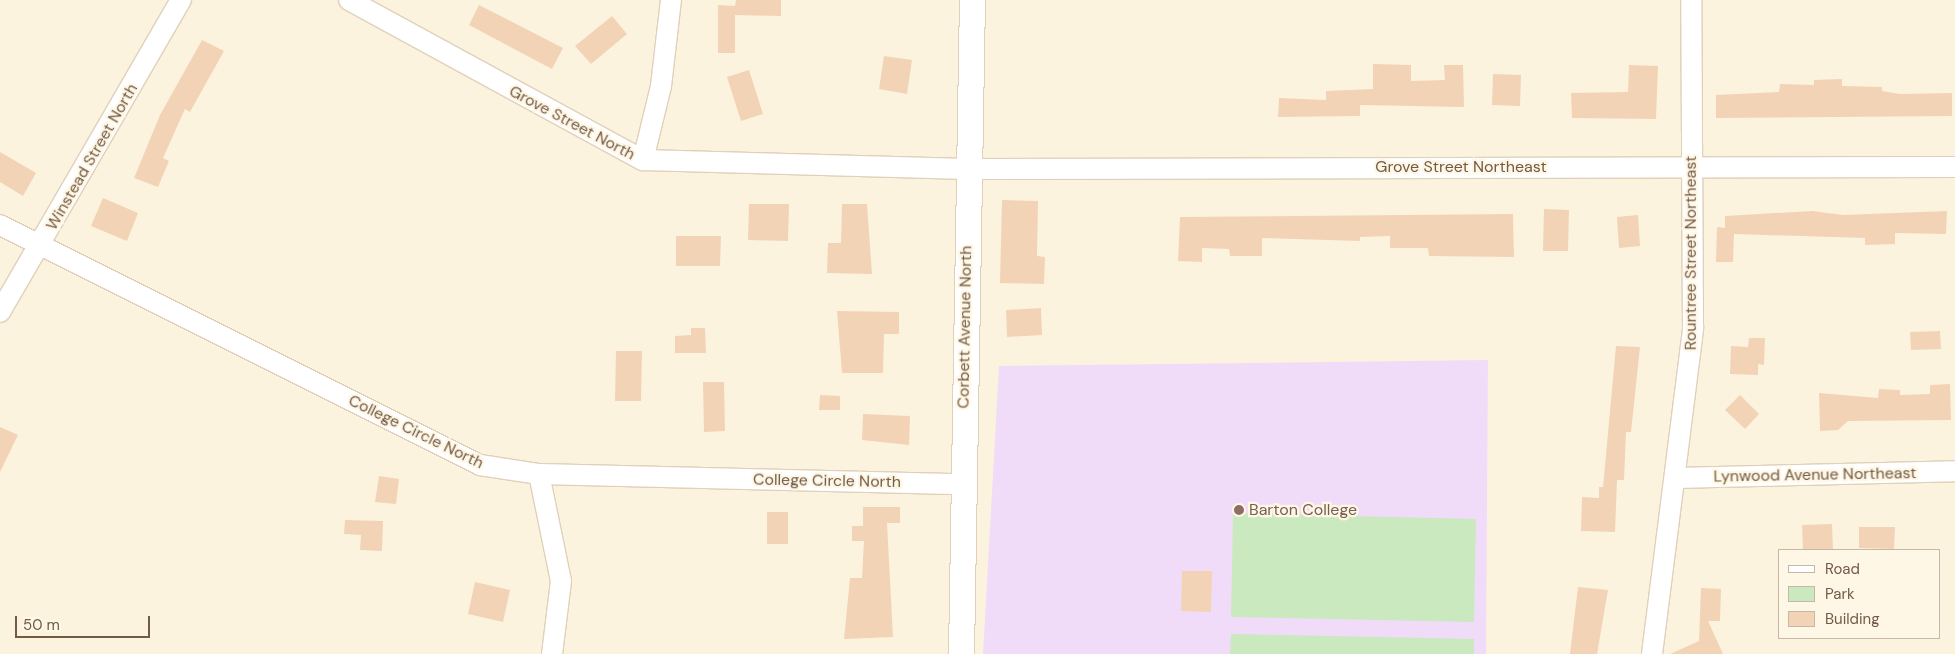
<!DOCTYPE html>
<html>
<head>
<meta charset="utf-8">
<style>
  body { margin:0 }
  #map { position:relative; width:1955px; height:654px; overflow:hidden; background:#fcf3df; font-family:"DM Sans",sans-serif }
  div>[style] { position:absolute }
  .education>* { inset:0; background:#f0dcf8 }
  .green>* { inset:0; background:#cbe9be }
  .building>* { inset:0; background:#f2d3b6 }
  .roads { filter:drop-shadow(1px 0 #e0d0bb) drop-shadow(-1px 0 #e0d0bb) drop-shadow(0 1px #e0d0bb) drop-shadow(0 -1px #e0d0bb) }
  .minor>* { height:20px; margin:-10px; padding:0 10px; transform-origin:10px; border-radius:10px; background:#fff }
  .tertiary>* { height:25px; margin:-12.5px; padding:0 12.5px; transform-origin:12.5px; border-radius:12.5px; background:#fff }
  .dots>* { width:14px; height:14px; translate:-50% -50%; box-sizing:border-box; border:2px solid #fff7e5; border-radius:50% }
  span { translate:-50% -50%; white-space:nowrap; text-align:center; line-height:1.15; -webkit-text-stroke:4.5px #fff7e5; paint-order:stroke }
  .street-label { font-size:16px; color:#725a47 }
  .education-label { font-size:16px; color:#785e54 }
  .left { translate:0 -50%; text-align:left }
  .legend { position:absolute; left:1778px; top:549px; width:162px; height:90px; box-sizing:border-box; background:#fff7e5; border:1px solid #c7b8a6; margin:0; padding:6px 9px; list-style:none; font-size:15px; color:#725a47 }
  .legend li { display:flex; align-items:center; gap:10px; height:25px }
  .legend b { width:25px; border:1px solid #c7b8a6 }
  .scale { position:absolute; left:15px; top:616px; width:135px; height:22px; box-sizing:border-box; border:2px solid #725a47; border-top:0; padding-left:6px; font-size:15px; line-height:18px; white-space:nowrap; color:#725a47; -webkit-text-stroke:4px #fff7e5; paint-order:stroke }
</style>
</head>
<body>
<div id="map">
  <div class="education">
    <div style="clip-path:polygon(1488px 360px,1486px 654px,983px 654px,999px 366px)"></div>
  </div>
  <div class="green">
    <div style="clip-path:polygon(1233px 513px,1476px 519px,1474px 622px,1231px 617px)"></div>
    <div style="clip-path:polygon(1231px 634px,1474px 639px,1474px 654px,1230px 654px)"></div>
  </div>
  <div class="building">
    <div style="clip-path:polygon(736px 0,781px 0,781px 16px,735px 15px,735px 53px,718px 53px,718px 5px,735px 6px)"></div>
    <div style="clip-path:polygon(479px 5px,563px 48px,552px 69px,469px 25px)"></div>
    <div style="clip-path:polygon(612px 16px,627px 34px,591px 64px,575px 46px)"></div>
    <div style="clip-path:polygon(202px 40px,224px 51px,190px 112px,185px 109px,163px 158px,169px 161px,158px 187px,134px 178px,160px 115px)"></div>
    <div style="clip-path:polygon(884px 56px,912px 60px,907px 94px,879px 89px)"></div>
    <div style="clip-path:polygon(1373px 64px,1411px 65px,1411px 81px,1445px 80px,1444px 65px,1463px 65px,1464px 107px,1360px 105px,1360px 116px,1278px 117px,1279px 98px,1326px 100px,1326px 91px,1373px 89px)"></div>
    <div style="clip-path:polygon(1629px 65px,1658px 66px,1656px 119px,1572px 118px,1571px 93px,1628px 92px)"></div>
    <div style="clip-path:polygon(749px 70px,763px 114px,741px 121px,727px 77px)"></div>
    <div style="clip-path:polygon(1493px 74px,1521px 75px,1520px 106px,1492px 105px)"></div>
    <div style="clip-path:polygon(1842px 79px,1842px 86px,1882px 87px,1882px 91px,1900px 94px,1952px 93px,1952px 116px,1716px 118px,1716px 95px,1779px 92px,1780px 84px,1814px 85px,1814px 80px)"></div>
    <div style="clip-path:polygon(0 152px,36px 173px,23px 196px,0 182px)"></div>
    <div style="clip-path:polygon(103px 198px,138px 213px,127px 241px,91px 226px)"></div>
    <div style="clip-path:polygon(1002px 200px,1038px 201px,1037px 256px,1045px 257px,1044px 284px,1000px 283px)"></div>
    <div style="clip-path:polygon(749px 204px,789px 204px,788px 241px,748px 240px)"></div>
    <div style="clip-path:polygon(842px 204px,867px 204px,872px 274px,827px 273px,828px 243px,841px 243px)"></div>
    <div style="clip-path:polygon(1544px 209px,1569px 210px,1568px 251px,1543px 251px)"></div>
    <div style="clip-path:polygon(1812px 211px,1843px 215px,1947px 211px,1946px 234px,1895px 233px,1895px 244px,1865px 245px,1865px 238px,1734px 234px,1733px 262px,1716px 262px,1717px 227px,1725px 228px,1725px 216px)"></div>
    <div style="clip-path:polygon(1513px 214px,1514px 257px,1429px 256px,1428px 248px,1390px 248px,1390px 236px,1360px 237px,1360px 241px,1262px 238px,1262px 256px,1230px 256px,1229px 249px,1202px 248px,1202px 262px,1178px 261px,1180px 217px)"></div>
    <div style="clip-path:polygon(1638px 215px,1640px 246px,1619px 248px,1617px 217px)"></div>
    <div style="clip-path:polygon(676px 236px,721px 236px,720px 266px,676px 266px)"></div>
    <div style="clip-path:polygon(1041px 308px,1042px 335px,1007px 337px,1006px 310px)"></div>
    <div style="clip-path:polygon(837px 311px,899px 312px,899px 334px,884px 334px,883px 373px,842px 373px)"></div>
    <div style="clip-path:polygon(691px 328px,705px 328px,706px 353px,675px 353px,675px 336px,691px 335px)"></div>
    <div style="clip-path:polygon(1940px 331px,1941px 349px,1911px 350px,1910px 332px)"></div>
    <div style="clip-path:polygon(1749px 338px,1765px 338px,1764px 365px,1758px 364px,1758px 375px,1730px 374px,1731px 346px,1748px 347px)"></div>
    <div style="clip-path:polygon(1616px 346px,1640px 347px,1631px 432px,1626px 432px,1624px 480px,1617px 480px,1615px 532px,1581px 531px,1582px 497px,1599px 498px,1599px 487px,1603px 487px)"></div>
    <div style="clip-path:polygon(616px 351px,642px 351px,641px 401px,615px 401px)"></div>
    <div style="clip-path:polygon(703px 382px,724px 382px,725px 431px,704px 432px)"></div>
    <div style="clip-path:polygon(1950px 384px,1951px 420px,1848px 421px,1838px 430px,1820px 431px,1819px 393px,1878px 398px,1879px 389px,1900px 390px,1900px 395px,1930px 394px,1930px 385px)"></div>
    <div style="clip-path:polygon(820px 395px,840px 396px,840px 410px,819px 410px)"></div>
    <div style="clip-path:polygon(1740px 395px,1759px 414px,1745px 429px,1725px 410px)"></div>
    <div style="clip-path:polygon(863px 414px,910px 416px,909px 445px,862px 440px)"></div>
    <div style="clip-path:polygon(0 427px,18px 435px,0 472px)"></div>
    <div style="clip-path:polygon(379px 476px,399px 479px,396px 504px,375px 502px)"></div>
    <div style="clip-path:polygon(863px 507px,900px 507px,900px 523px,887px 523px,893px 637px,844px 639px,850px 578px,862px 578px,864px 541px,852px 541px,852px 526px,863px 526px)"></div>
    <div style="clip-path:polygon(767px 512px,788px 512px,788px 544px,767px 544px)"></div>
    <div style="clip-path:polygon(345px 520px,383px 521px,382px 551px,360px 550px,361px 535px,344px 534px)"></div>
    <div style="clip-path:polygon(1832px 524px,1833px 550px,1803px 550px,1802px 525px)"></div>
    <div style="clip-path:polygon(1859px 527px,1895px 527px,1894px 549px,1859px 548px)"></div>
    <div style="clip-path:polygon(1182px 571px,1212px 571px,1211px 612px,1181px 611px)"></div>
    <div style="clip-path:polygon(475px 582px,510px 590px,503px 622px,468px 614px)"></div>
    <div style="clip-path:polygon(1578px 587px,1608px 590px,1597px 654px,1570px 654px)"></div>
    <div style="clip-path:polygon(1701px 588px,1721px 589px,1720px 621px,1708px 621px,1723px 654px,1670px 654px,1699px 641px)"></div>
  </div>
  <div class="roads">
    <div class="minor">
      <div style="left:349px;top:0;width:335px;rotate:28.6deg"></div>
      <div style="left:643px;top:160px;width:324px;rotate:1.6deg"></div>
      <div style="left:967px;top:169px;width:988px;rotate:-0.12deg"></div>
      <div style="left:643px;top:160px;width:76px;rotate:-76.3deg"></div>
      <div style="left:661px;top:86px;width:87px;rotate:-83.4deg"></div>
      <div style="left:0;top:225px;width:537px;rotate:26.57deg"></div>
      <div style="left:480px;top:465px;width:60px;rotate:8.7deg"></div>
      <div style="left:539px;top:474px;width:423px;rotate:1.4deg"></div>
      <div style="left:0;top:312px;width:361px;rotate:-59.9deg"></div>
      <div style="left:539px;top:474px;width:109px;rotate:78.4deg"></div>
      <div style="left:561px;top:581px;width:74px;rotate:97deg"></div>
      <div style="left:1675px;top:478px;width:280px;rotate:-1.4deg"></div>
      <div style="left:1652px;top:654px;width:329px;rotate:-82.8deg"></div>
      <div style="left:1693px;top:328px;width:328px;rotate:-90.3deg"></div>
    </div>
    <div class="tertiary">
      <div style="left:961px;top:654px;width:654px;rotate:-89.04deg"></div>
    </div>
  </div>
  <div class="dots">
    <div style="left:1239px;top:510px;background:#8d6e63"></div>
  </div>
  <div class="street-label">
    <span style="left:572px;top:123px;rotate:28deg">Grove Street North</span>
    <span style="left:92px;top:157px;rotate:-60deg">Winstead Street North</span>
    <span style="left:1461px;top:167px">Grove Street Northeast</span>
    <span style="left:1691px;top:253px;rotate:-90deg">Rountree Street Northeast</span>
    <span style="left:965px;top:327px;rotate:-89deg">Corbett Avenue North</span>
    <span style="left:416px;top:432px;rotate:26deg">College Circle North</span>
    <span style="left:1815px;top:475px;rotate:-1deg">Lynwood Avenue Northeast</span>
    <span style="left:827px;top:481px;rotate:1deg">College Circle North</span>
  </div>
  <div class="education-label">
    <span class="left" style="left:1249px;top:510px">Barton College</span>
  </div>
  <ul class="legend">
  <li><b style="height:6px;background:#fff"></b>Road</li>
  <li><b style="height:14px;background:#cbe9be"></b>Park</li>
  <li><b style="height:14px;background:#f2d3b6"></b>Building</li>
  </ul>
  <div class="scale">50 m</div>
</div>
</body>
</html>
